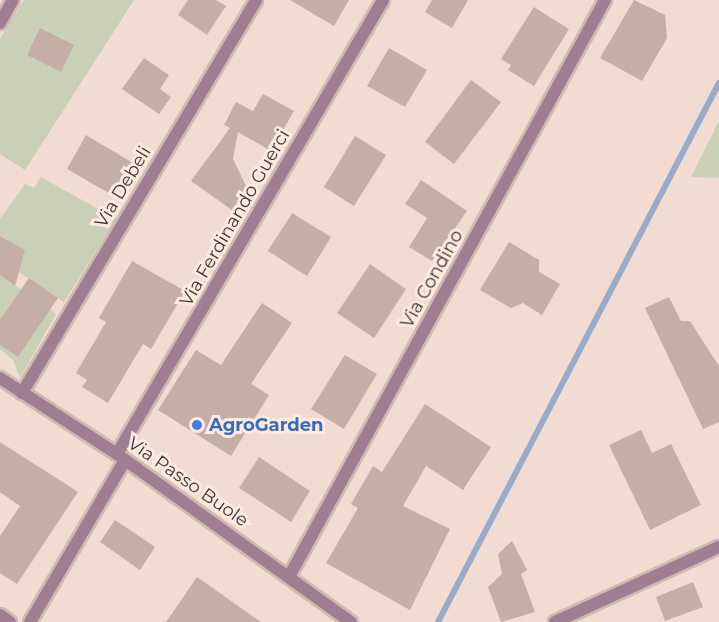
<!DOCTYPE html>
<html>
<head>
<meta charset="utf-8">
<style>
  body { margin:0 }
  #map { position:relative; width:719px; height:622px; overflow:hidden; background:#f2dbd0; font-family:Montserrat,sans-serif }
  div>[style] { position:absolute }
  .green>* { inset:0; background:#cad0b5 }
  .stream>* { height:6px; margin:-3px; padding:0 3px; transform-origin:3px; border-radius:3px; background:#97abcb }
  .building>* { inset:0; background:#c5afa5 }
  .roads { filter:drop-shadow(2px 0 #cebab1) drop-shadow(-2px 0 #cebab1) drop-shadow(0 2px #cebab1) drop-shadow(0 -2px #cebab1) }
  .street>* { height:12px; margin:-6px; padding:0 6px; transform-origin:6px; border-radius:6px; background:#a07e92 }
  .dots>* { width:16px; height:16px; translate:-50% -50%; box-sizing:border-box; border:3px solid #fce9e0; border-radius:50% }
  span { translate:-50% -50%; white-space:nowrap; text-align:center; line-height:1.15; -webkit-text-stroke:6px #fce9e0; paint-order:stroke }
  .street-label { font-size:18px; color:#403733 }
  .shop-label { font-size:18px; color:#366cbe; font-weight:700 }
  .left { translate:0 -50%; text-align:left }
</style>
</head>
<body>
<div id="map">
  <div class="green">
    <div style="clip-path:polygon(24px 0,134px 0,25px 170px,0 154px,0 39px)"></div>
    <div style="clip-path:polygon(719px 121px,719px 178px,691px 177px)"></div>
    <div style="clip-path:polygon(41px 177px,116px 219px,64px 302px,19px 272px,24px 250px,0 236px,0 219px,25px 184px,34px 188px)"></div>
    <div style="clip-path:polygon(0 275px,56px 314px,20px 378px,13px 360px,0 349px)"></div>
  </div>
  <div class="stream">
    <div style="left:438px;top:622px;width:608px;rotate:-62.47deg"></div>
  </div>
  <div class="building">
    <div style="clip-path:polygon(188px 0,216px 0,226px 6px,207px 35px,178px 15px)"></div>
    <div style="clip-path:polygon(290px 0,349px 0,334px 26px)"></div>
    <div style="clip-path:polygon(432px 0,468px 0,452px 28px,425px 12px)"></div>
    <div style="clip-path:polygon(634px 0,665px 15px,667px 38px,642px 81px,600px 58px)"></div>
    <div style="clip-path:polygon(534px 7px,569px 29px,534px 86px,508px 70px,511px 65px,501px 59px)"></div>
    <div style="clip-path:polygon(40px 28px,74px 45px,61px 72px,27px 55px)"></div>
    <div style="clip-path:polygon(389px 48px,427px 70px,405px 107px,367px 86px)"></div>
    <div style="clip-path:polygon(144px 58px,169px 75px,160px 89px,171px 97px,159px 114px,122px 89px)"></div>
    <div style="clip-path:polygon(471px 80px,501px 102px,454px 164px,425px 142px)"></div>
    <div style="clip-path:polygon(263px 94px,294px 111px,271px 151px,238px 132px,233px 159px,247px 188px,232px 210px,191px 181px,230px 128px,224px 125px,236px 102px,253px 111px)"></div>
    <div style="clip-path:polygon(86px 135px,133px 163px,114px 196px,67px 169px)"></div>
    <div style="clip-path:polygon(355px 136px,386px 155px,354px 206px,324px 187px)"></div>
    <div style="clip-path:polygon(421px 180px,467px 211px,432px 261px,409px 247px,427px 218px,405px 204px)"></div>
    <div style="clip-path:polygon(292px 213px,331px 237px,307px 276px,268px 251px)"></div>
    <div style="clip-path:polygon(0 236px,25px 250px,15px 286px,0 275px)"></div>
    <div style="clip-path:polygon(509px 242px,539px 260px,539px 272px,560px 284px,542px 315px,523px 303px,511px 308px,480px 290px)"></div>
    <div style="clip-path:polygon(132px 261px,185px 291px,151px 349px,143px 344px,108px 403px,82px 387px,87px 380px,76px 373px,106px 322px,99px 318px)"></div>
    <div style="clip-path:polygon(370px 264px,406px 289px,374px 338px,337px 313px)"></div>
    <div style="clip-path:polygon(29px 278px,58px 298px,18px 357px,0 345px,0 320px)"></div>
    <div style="clip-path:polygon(669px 297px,681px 321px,690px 321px,719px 366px,719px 422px,703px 429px,645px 308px)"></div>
    <div style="clip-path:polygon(262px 303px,292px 323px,251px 384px,269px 395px,231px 456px,158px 410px,196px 350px,221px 365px)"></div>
    <div style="clip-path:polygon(345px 355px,377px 374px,344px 429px,311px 409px)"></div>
    <div style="clip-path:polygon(425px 404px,491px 447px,463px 490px,426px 466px,403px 506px,450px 529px,410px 610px,326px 563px,358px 508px,351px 504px,373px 466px,382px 472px)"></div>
    <div style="clip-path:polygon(641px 430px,652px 453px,671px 444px,701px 505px,650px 530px,609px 445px)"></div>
    <div style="clip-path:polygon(0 442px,78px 492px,17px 584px,0 573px,0 536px,20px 506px,0 492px)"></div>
    <div style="clip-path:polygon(259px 457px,310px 491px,291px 522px,239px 488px)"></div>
    <div style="clip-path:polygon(115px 520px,155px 547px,140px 570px,100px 542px)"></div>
    <div style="clip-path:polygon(512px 541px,527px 570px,521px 574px,535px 612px,501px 622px,488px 587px,502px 574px,498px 554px)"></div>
    <div style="clip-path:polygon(197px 577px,261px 622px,166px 622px)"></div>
    <div style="clip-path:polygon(693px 582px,703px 607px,665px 621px,656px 597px)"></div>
  </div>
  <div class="roads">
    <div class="street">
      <div style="left:0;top:23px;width:26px;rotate:-61deg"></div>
      <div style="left:0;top:378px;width:140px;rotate:33deg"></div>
      <div style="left:117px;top:454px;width:288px;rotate:35.7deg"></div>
      <div style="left:22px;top:393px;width:457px;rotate:-59.2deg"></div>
      <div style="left:117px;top:454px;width:526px;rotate:-59.63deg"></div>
      <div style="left:290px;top:575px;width:656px;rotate:-61.28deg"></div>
      <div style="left:0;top:615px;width:12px;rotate:35deg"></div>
      <div style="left:30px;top:622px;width:188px;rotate:-59.6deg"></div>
      <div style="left:555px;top:622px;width:180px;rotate:-24.6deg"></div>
    </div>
  </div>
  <div class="dots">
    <div style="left:197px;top:425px;background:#3f7fe0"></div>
  </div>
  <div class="street-label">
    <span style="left:123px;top:187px;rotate:-59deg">Via Debeli</span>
    <span style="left:235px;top:218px;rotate:-60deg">Via Ferdinando Guerci</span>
    <span style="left:432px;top:279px;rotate:-61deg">Via Condino</span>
    <span style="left:188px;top:482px;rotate:35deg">Via Passo Buole</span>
  </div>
  <div class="shop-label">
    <span class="left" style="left:209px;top:425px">AgroGarden</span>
  </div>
</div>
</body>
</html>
